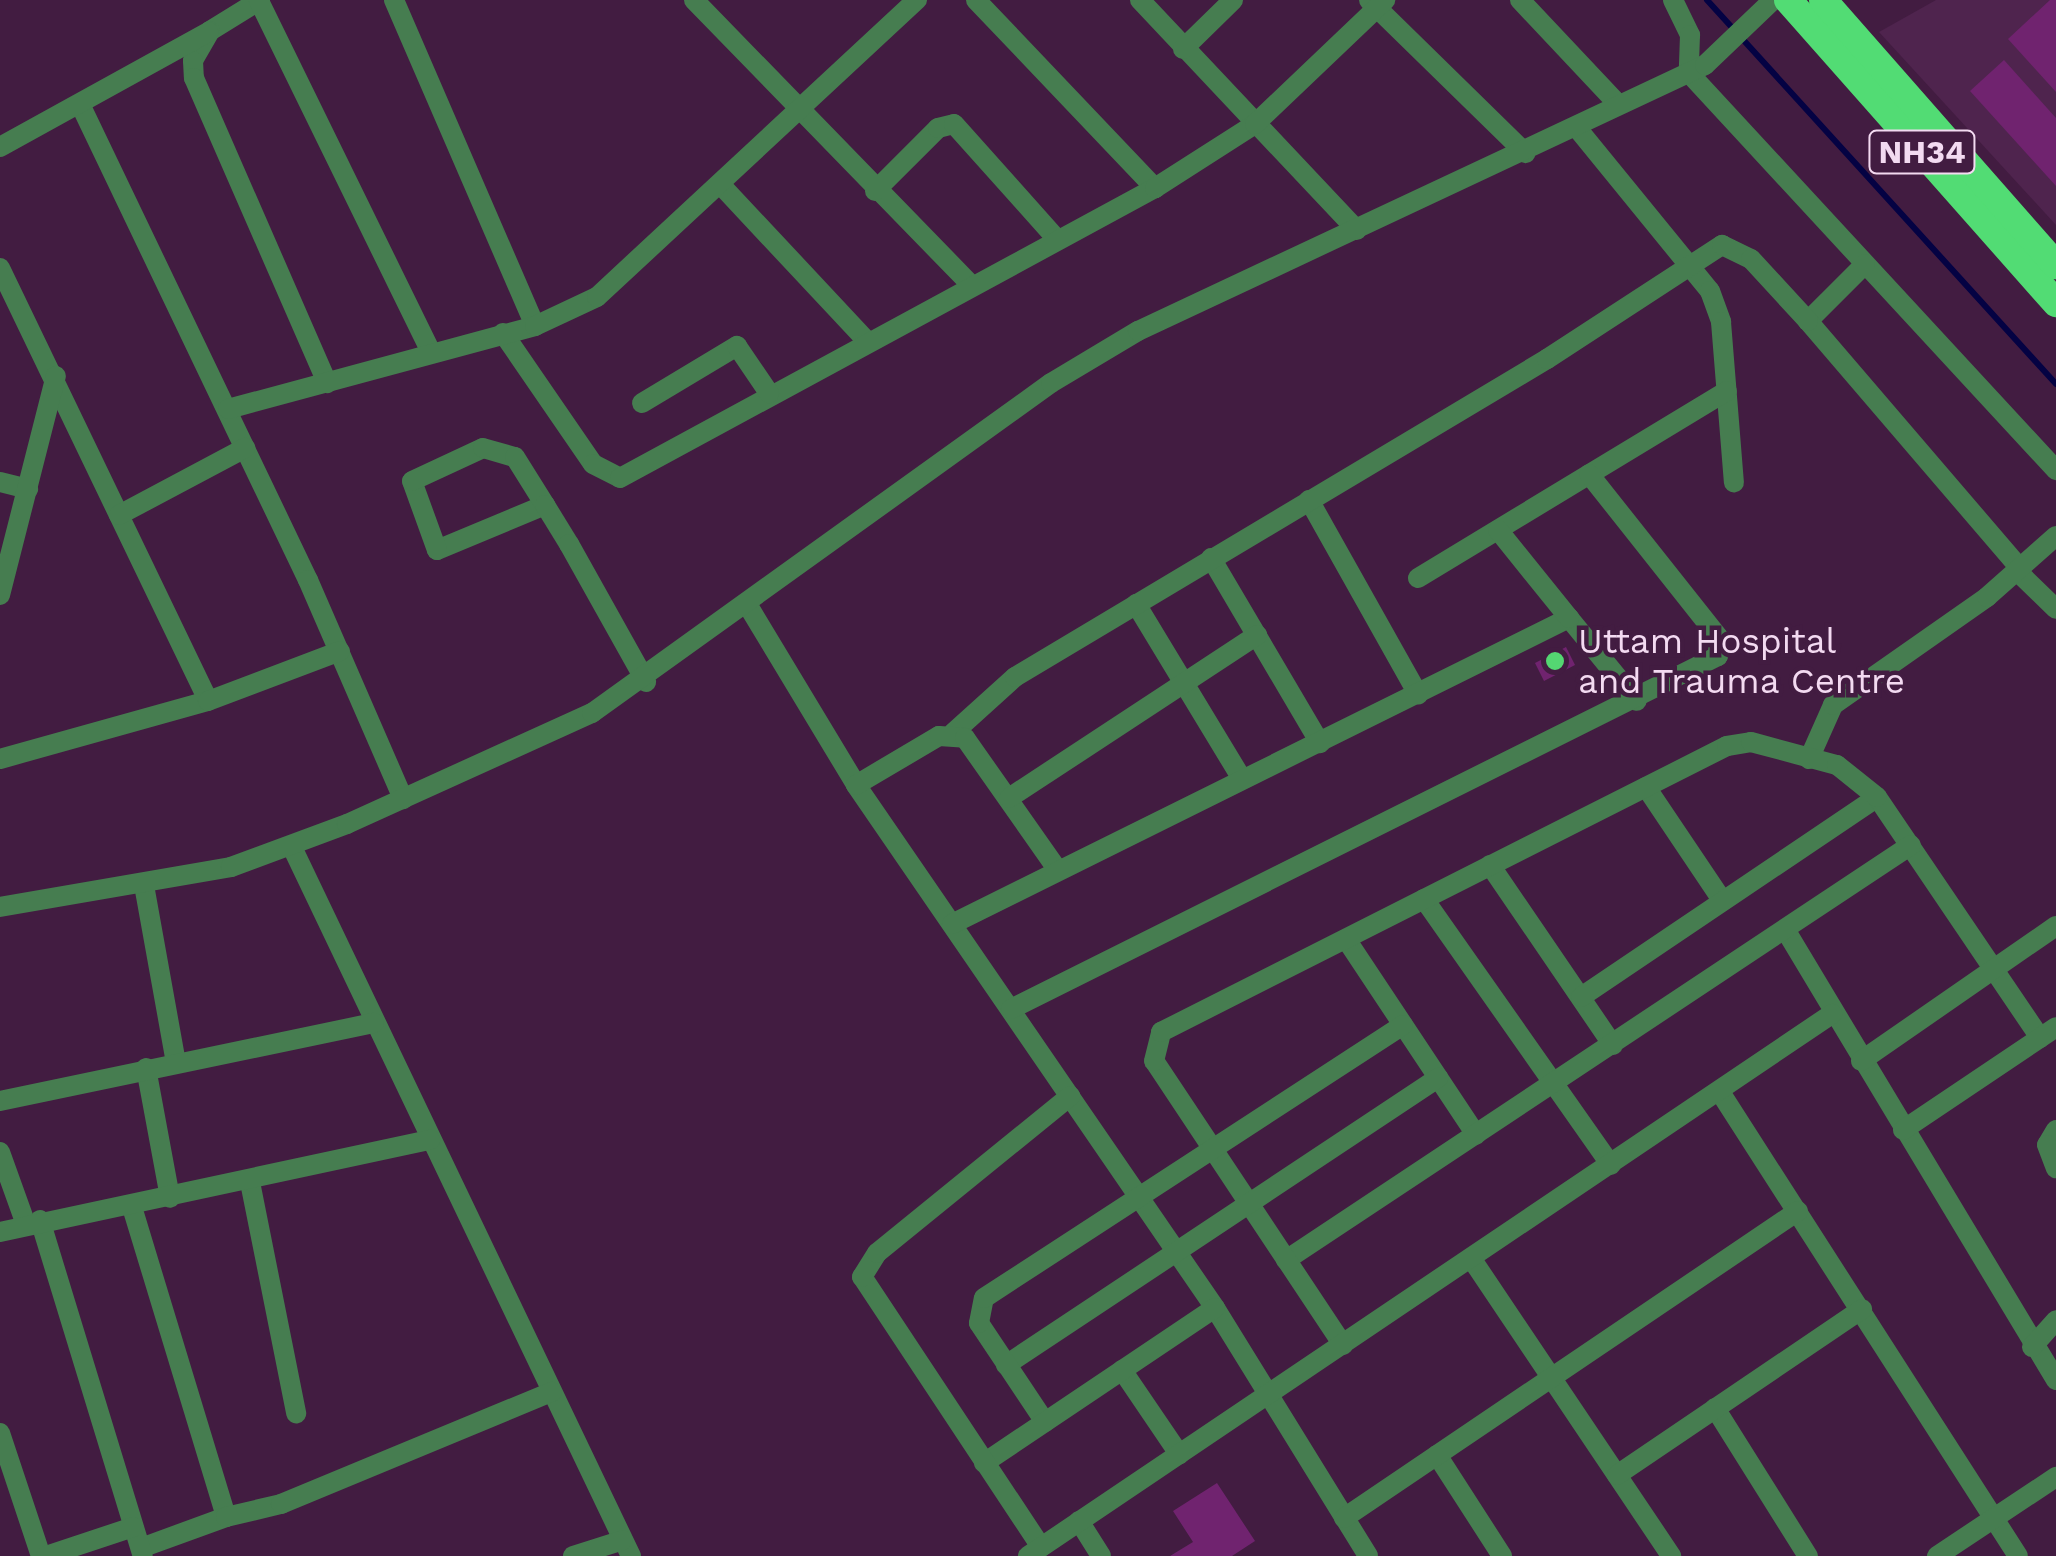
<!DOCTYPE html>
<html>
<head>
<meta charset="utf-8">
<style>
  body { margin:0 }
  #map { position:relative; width:2056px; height:1556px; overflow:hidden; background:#421c41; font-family:"Work Sans",sans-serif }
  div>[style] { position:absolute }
  .built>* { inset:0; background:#4f244e }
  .stream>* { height:6px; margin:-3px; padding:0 3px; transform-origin:3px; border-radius:3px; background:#040243 }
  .building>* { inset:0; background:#70236f }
  .minor>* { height:20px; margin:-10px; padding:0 10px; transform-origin:10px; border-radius:10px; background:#467d50 }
  .tertiary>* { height:20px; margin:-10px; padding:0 10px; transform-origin:10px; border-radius:10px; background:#467d50 }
  .trunk>* { height:28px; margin:-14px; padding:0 14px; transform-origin:14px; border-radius:14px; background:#52dc74 }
  .dots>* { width:28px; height:28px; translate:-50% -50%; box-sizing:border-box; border:5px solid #421c41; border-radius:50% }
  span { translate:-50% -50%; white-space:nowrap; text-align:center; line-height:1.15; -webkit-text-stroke:9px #421c41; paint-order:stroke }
  .shield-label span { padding:2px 8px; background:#421c41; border:2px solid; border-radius:8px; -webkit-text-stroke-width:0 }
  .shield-label { font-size:32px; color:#f3daf1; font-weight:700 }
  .poi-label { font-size:35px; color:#f3daf1 }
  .left { translate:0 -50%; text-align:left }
</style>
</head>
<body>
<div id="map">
  <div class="built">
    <div style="clip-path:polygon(1936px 0,2056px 0,2056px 225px,1879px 32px)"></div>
  </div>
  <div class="stream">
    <div style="left:1707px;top:0;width:519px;rotate:47.73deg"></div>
  </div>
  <div class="building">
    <div style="clip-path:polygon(2050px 0,2056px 0,2056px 92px,2008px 39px)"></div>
    <div style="clip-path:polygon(2004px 60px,2056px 118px,2056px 186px,1970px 91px)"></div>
    <div style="clip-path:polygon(1566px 647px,1575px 665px,1544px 681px,1535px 663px)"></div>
    <div style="clip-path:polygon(1217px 1483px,1255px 1541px,1232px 1556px,1170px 1556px,1193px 1542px,1173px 1511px)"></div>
  </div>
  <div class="minor">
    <div style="left:260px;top:0;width:59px;rotate:148.2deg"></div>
    <div style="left:210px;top:31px;width:34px;rotate:120deg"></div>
    <div style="left:193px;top:61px;width:17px;rotate:87deg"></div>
    <div style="left:194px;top:78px;width:333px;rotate:66.4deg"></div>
    <div style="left:394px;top:0;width:355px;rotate:66.6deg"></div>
    <div style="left:694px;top:0;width:396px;rotate:45.8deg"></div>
    <div style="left:976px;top:0;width:260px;rotate:46.4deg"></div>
    <div style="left:1140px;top:0;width:316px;rotate:46.7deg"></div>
    <div style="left:1369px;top:0;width:219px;rotate:44.4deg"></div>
    <div style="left:1520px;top:0;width:144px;rotate:46.7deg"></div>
    <div style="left:1673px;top:0;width:39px;rotate:64deg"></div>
    <div style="left:1690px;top:35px;width:38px;rotate:92deg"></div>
    <div style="left:1689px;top:73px;width:541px;rotate:47.25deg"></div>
    <div style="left:259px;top:1px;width:391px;rotate:63.9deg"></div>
    <div style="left:1183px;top:49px;width:70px;rotate:-44.4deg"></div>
    <div style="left:80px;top:104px;width:528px;rotate:64.41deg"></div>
    <div style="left:308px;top:580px;width:239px;rotate:66.5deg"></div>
    <div style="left:1577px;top:128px;width:210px;rotate:50.8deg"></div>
    <div style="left:1710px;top:291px;width:33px;rotate:70deg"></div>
    <div style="left:1721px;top:322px;width:161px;rotate:85.4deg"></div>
    <div style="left:0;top:147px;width:238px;rotate:-28.9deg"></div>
    <div style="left:720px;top:184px;width:214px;rotate:46.9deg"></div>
    <div style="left:875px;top:191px;width:89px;rotate:-45deg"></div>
    <div style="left:938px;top:128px;width:16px;rotate:-14deg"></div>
    <div style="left:954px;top:124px;width:154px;rotate:48.2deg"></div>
    <div style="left:1865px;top:264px;width:81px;rotate:135deg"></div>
    <div style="left:1808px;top:321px;width:326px;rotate:49.4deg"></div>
    <div style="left:0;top:268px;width:480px;rotate:64.3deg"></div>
    <div style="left:503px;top:333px;width:159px;rotate:55.5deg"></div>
    <div style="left:593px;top:464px;width:30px;rotate:27deg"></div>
    <div style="left:620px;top:478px;width:609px;rotate:-28.46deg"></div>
    <div style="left:1155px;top:188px;width:119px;rotate:-32.6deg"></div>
    <div style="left:1255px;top:124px;width:180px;rotate:-43.6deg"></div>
    <div style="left:642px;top:403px;width:111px;rotate:-31deg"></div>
    <div style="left:737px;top:346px;width:57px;rotate:55.8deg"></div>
    <div style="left:228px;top:409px;width:318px;rotate:-15.1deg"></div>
    <div style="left:535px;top:326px;width:68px;rotate:-25.1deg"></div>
    <div style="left:597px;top:297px;width:437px;rotate:-42.9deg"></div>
    <div style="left:0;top:482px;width:29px;rotate:14deg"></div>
    <div style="left:1309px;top:500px;width:223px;rotate:60.7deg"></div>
    <div style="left:545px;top:505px;width:117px;rotate:157.4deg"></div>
    <div style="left:437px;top:550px;width:73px;rotate:-109.9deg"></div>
    <div style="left:412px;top:481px;width:78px;rotate:-24.9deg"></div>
    <div style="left:483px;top:448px;width:33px;rotate:16deg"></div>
    <div style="left:515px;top:457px;width:57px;rotate:58deg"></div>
    <div style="left:545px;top:505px;width:46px;rotate:58.4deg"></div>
    <div style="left:569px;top:544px;width:158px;rotate:60.8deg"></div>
    <div style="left:119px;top:515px;width:143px;rotate:-28deg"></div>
    <div style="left:1211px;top:558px;width:215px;rotate:59.5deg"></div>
    <div style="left:2017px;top:571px;width:54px;rotate:44.3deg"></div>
    <div style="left:1418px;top:578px;width:361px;rotate:-31.2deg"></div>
    <div style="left:0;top:595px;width:226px;rotate:-75.7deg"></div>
    <div style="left:747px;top:604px;width:211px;rotate:58.9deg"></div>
    <div style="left:856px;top:785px;width:634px;rotate:55.53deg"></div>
    <div style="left:1215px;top:1308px;width:291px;rotate:58.3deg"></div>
    <div style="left:1136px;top:604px;width:205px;rotate:58.8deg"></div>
    <div style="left:1569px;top:618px;width:107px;rotate:50.7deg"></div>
    <div style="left:953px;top:733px;width:84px;rotate:-42.1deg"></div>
    <div style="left:1015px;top:677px;width:620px;rotate:-30.87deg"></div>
    <div style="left:1547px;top:359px;width:209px;rotate:-33.1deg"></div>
    <div style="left:1722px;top:245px;width:32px;rotate:26deg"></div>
    <div style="left:1751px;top:259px;width:84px;rotate:47.4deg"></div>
    <div style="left:0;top:759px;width:216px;rotate:-15.6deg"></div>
    <div style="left:208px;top:701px;width:141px;rotate:-20.7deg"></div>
    <div style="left:1809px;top:759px;width:59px;rotate:-66deg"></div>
    <div style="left:1833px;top:705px;width:188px;rotate:-35deg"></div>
    <div style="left:1987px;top:597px;width:92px;rotate:-41.5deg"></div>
    <div style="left:856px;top:785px;width:96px;rotate:-30.6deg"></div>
    <div style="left:939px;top:736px;width:26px;rotate:4deg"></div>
    <div style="left:965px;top:738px;width:160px;rotate:54.9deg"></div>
    <div style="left:1646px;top:787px;width:136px;rotate:56.1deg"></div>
    <div style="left:1009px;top:798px;width:297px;rotate:-33.3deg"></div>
    <div style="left:292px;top:847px;width:786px;rotate:64.45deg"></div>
    <div style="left:1490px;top:865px;width:218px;rotate:55.7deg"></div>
    <div style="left:144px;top:885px;width:180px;rotate:79.8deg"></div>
    <div style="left:1424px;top:899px;width:325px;rotate:54.9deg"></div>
    <div style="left:952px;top:924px;width:689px;rotate:-26.38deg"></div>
    <div style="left:1569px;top:618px;width:113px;rotate:-128.9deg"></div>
    <div style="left:1786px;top:931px;width:524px;rotate:58.98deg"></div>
    <div style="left:1346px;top:939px;width:235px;rotate:56.4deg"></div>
    <div style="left:1581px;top:997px;width:357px;rotate:-34deg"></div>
    <div style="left:1877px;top:797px;width:291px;rotate:55.9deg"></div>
    <div style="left:1011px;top:1009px;width:790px;rotate:-26.53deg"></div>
    <div style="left:1718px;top:656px;width:18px;rotate:-87deg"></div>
    <div style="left:1719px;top:638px;width:209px;rotate:-128.4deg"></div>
    <div style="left:1861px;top:1061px;width:237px;rotate:-34.7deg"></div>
    <div style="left:146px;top:1068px;width:132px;rotate:79.5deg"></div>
    <div style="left:1720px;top:1092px;width:551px;rotate:57.29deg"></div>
    <div style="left:0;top:1101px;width:382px;rotate:-11.8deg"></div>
    <div style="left:1903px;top:1130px;width:184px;rotate:-33.9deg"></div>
    <div style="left:2056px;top:1130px;width:17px;rotate:121deg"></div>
    <div style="left:2047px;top:1145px;width:25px;rotate:69deg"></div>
    <div style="left:0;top:1152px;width:74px;rotate:70.3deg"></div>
    <div style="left:250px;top:1182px;width:236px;rotate:78.7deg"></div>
    <div style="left:132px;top:1207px;width:324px;rotate:73.1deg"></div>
    <div style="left:226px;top:1517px;width:90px;rotate:160deg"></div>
    <div style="left:40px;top:1220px;width:351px;rotate:73deg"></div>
    <div style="left:0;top:1232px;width:440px;rotate:-12.1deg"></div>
    <div style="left:1471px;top:1258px;width:359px;rotate:56.1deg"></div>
    <div style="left:1286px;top:1260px;width:750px;rotate:-33.58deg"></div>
    <div style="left:1343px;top:1345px;width:341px;rotate:-123.6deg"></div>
    <div style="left:1154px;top:1061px;width:30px;rotate:-76deg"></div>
    <div style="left:1161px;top:1032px;width:634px;rotate:-26.81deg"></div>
    <div style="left:1727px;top:746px;width:24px;rotate:-9deg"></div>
    <div style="left:1751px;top:742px;width:89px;rotate:15deg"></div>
    <div style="left:1837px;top:765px;width:51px;rotate:38.7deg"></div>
    <div style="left:2032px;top:1347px;width:36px;rotate:-48deg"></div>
    <div style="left:1006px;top:1365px;width:519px;rotate:-33.6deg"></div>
    <div style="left:1122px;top:1370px;width:102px;rotate:55.8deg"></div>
    <div style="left:1715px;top:1408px;width:175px;rotate:57.9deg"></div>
    <div style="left:1045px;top:1422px;width:119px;rotate:-123.7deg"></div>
    <div style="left:979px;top:1323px;width:25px;rotate:-79deg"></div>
    <div style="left:984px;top:1298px;width:500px;rotate:-33.09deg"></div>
    <div style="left:0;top:1433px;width:130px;rotate:71.6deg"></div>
    <div style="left:1437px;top:1455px;width:120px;rotate:57.2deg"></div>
    <div style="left:984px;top:1463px;width:278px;rotate:-33.9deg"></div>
    <div style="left:1617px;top:1475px;width:296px;rotate:-34.1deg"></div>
    <div style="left:226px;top:1517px;width:57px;rotate:-13.3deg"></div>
    <div style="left:281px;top:1504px;width:293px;rotate:-22.5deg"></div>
    <div style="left:1344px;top:1518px;width:548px;rotate:-34.07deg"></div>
    <div style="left:1079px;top:1521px;width:41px;rotate:57.8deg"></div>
    <div style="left:1041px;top:1547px;width:324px;rotate:-123.5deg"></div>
    <div style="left:862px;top:1277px;width:28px;rotate:-58deg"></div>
    <div style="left:877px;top:1253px;width:249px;rotate:-39.1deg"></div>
    <div style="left:46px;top:1556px;width:92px;rotate:-18.4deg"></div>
    <div style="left:573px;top:1556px;width:52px;rotate:-17.7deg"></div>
    <div style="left:1028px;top:1556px;width:970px;rotate:-33.99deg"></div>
    <div style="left:1937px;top:1556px;width:143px;rotate:-33.6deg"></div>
  </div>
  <div class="tertiary">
    <div style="left:0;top:907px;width:234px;rotate:-9.8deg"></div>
    <div style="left:231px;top:867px;width:124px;rotate:-20.3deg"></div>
    <div style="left:347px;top:824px;width:269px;rotate:-24.4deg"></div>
    <div style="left:592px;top:713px;width:565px;rotate:-35.71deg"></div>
    <div style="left:1051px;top:383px;width:101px;rotate:-30.9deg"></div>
    <div style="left:1138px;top:331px;width:626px;rotate:-25.13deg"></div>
    <div style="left:1705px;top:65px;width:94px;rotate:-43.7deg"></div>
  </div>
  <div class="trunk">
    <div style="left:1788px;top:0;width:405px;rotate:48.5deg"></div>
    <div style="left:1823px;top:0;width:353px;rotate:48.7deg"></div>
  </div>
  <div class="dots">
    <div style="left:1555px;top:661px;background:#54d672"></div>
  </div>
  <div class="shield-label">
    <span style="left:1922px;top:152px">NH34</span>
  </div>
  <div class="poi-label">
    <span class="left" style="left:1578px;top:661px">Uttam Hospital<br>and Trauma Centre</span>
  </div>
</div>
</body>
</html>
